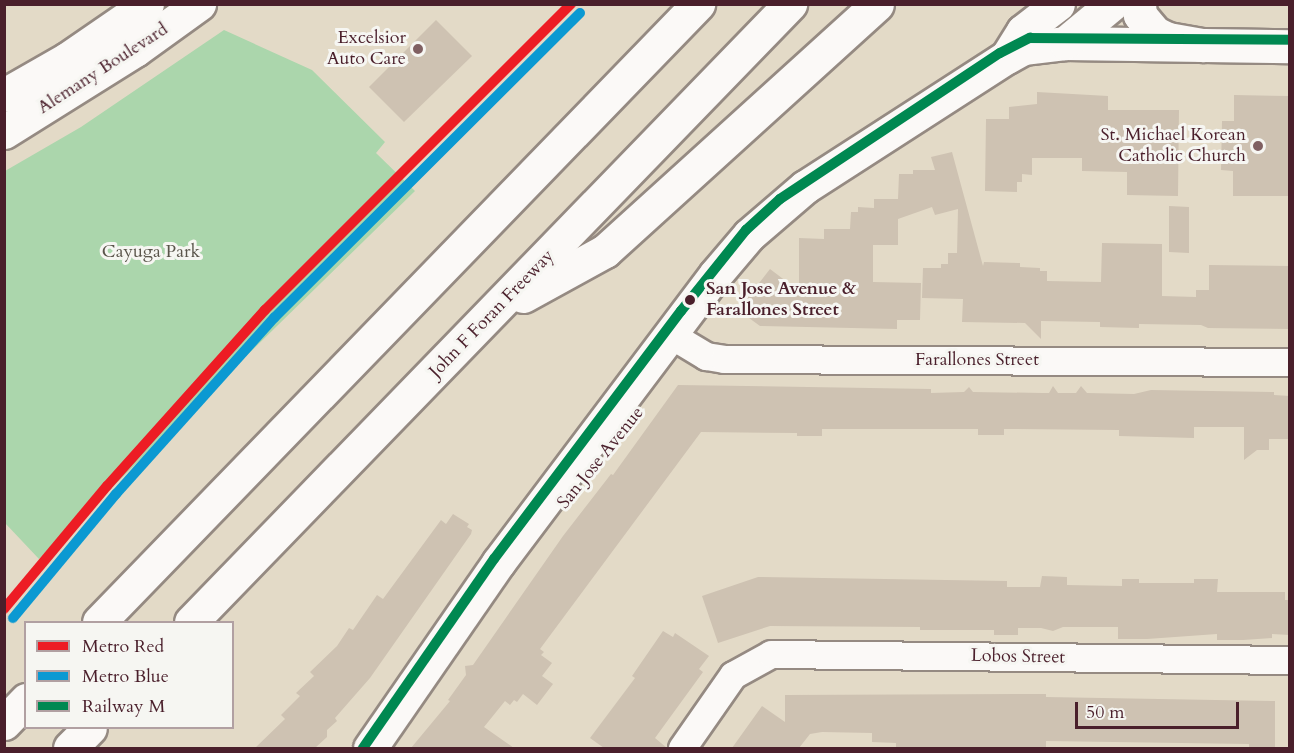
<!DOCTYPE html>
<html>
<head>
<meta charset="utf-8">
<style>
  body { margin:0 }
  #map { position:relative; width:1294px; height:753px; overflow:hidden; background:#e3dac7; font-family:Cardo,serif }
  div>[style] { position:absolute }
  .green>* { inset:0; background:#abd6ac }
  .building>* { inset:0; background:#cec2b2 }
  .roads { filter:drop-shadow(2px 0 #958a82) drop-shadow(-2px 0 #958a82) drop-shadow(0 2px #958a82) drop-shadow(0 -2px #958a82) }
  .minor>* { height:27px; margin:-13.5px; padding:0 13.5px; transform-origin:13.5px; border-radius:13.5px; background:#fbf9f7 }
  .tertiary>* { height:33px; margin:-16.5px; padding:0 16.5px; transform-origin:16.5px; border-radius:16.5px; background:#fbf9f7 }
  .secondary>* { height:33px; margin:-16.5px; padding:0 16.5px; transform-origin:16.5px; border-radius:16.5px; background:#fbf9f7 }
  .primary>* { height:33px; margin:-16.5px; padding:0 16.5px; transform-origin:16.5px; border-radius:16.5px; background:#fbf9f7 }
  .motorway>* { height:33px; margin:-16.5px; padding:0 16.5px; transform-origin:16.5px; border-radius:16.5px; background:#fbf9f7 }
  .rail-1>* { height:10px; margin:-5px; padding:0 5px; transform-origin:5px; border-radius:5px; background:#008851 }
  .metro-1>* { height:10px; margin:-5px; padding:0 5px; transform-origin:5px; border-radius:5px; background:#ed1c24 }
  .metro-2>* { height:10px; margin:-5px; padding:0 5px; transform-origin:5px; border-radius:5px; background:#0b99d2 }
  .dots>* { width:16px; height:16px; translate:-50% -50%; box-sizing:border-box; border:3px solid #f6f6f2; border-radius:50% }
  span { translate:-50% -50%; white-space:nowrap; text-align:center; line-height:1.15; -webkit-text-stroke:6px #f6f6f2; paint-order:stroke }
  .poi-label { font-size:18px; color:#4a1f2b }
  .right { translate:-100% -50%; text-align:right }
  .street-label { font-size:18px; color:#4a1f2b }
  .park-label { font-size:18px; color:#5a554b }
  .stop-label { font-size:18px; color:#4a1f2b; font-weight:700 }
  .left { translate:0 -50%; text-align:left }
  .frame { position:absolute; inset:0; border:6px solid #4a1f2b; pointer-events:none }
  .legend { position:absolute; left:24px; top:621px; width:210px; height:108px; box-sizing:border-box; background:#f6f6f2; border:2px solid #b1a0a2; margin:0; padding:8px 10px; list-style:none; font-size:18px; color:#4a1f2b }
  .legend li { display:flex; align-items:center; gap:12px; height:30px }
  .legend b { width:30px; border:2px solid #b1a0a2 }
  .scale { position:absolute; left:1075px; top:702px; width:164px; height:27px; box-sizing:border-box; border:3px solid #4a1f2b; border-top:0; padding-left:8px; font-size:18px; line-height:21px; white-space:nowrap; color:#4a1f2b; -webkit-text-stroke:4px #f6f6f2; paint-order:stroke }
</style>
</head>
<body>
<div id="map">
  <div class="green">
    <div style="clip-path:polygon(224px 30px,312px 70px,385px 142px,376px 153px,415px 191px,39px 559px,5px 523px,5px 171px,81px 127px)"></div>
  </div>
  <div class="building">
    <div style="clip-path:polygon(436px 20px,472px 56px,404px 122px,369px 87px)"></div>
    <div style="clip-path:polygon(1037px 92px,1108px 96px,1108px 110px,1179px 110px,1178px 196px,1127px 195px,1127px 172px,1082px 171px,1082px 158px,1032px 158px,1032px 175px,1022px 174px,1022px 182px,1017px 182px,1017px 192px,985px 191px,986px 119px,1009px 119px,1009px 107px,1037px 104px)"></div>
    <div style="clip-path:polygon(1234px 95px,1290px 96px,1290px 196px,1233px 196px,1233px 171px,1221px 170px,1222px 121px,1234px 121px)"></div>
    <div style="clip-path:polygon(952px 152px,983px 266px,984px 262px,1020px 263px,1020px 267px,1040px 268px,1040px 271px,1047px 271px,1047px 281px,1101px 282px,1102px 243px,1162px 244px,1162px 296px,1196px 297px,1196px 290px,1209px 290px,1209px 265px,1290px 266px,1290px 329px,1208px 328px,1201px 325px,1139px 324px,1139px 328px,1100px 327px,1100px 322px,1041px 321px,1041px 339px,1025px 323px,962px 322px,963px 299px,922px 298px,923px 268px,941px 268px,941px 264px,948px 264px,948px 253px,957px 253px,958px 209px,935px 215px,932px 207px,898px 219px,898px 245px,873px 245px,873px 282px,921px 283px,920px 320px,897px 320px,897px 329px,760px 326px,738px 310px,770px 269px,799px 291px,799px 238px,824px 239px,824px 229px,850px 229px,851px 212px,858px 212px,858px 207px,874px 208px,874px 199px,898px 199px,899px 174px,913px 174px,913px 170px,935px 170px,931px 157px)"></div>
    <div style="clip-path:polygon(1169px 206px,1189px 207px,1189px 253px,1169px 252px)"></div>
    <div style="clip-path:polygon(678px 385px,931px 389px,931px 393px,964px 392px,969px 387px,973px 392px,1042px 393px,1049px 393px,1053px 386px,1058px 393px,1076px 393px,1081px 386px,1087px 393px,1134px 394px,1151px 390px,1274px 392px,1274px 395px,1290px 396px,1290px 439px,1269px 439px,1269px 450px,1257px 450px,1244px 460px,1244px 427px,1194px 427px,1194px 438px,1119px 436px,1119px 430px,1004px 429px,1004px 435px,978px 435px,978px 429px,822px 429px,822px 436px,797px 436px,797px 433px,701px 432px,540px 649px,544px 652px,541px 655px,552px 663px,542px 676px,553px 684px,537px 705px,523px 694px,517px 702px,514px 700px,510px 705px,505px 701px,484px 727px,514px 748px,411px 748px,450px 701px,448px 700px,466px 675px,465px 666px,473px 665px,563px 536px,611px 474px,613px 475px)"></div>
    <div style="clip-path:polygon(453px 514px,469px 524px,467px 527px,472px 530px,471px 534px,370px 678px,335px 718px,337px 721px,327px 730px,327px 737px,315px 748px,255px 748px,285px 719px,281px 715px,300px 696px,296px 693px,314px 676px,310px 672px,337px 646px,349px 628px,353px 630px,377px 595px,383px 599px,441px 520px,446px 524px)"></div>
    <div style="clip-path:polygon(1042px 576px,1067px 577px,1067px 585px,1122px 586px,1122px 579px,1139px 579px,1139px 583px,1194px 583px,1194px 579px,1218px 579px,1217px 592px,1285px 592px,1285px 600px,1290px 600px,1290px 635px,1272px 634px,1272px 638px,1243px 640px,1217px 640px,1217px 634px,1147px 639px,1118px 639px,1118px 627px,1063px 627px,1053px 631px,1041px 628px,1018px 628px,1018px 635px,994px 635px,994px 630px,920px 630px,920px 627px,770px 626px,718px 643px,702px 596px,758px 577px,1007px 581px,1007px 587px,1040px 587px)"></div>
    <div style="clip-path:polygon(663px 631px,673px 637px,675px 633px,709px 656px,699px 669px,703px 672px,655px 738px,667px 748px,604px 748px,590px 738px,635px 678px,632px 676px)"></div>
    <div style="clip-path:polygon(1046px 694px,1046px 697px,1275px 701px,1275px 748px,1249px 748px,1249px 744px,1046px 741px,1046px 748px,896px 748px,896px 743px,872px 742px,872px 733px,822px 732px,810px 734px,799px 748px,732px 748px,762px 706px,785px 722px,785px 695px)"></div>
  </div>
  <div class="roads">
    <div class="minor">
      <div style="left:671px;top:335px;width:41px;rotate:31deg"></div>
      <div style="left:706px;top:356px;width:18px;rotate:9deg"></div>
      <div style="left:724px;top:359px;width:566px;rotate:0.3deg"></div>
      <div style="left:682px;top:748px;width:89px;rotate:-55.1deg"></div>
      <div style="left:733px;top:675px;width:43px;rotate:-28.9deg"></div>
      <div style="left:771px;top:654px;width:519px;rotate:0.66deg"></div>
    </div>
    <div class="tertiary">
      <div style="left:1065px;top:43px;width:225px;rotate:0.8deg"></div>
    </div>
    <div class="secondary">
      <div style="left:1139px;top:4px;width:11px;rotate:85deg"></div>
      <div style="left:1140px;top:15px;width:23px;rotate:50deg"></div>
      <div style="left:1155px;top:33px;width:14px;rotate:25deg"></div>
      <div style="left:1168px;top:39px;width:36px;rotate:10deg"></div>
      <div style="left:1008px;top:55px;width:28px;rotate:-58deg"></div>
      <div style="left:1023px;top:31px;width:44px;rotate:-37.6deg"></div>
      <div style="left:370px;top:748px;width:225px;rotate:-55.3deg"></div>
      <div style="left:498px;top:563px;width:361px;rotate:-53deg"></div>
      <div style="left:715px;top:275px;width:52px;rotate:-49.6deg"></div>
      <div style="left:749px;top:235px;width:74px;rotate:-40.6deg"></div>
      <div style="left:805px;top:187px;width:240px;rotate:-32.8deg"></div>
      <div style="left:1007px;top:57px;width:18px;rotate:-29deg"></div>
      <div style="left:1023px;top:48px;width:42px;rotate:-6.8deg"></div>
      <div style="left:1065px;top:43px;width:61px;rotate:-39.7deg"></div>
    </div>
    <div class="primary">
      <div style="left:4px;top:95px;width:73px;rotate:-29.7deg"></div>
      <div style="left:67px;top:59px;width:97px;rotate:-34.5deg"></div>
      <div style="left:4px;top:132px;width:155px;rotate:-32deg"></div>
      <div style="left:135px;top:50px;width:79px;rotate:-35.7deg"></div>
    </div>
    <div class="motorway">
      <div style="left:523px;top:296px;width:94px;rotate:-28.8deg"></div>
      <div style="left:605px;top:251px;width:367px;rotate:-42.2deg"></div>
      <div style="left:99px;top:622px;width:861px;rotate:-45.89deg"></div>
      <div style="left:191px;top:622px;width:861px;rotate:-45.89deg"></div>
      <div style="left:4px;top:723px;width:32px;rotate:-46deg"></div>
      <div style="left:70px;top:748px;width:28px;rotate:-45deg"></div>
    </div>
  </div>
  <div class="rail-1">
    <div style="left:363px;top:748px;width:230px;rotate:-55.3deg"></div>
    <div style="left:494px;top:559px;width:311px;rotate:-53deg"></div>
    <div style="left:681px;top:311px;width:104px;rotate:-51.3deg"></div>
    <div style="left:746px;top:230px;width:46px;rotate:-42.4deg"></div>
    <div style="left:780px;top:199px;width:264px;rotate:-33.6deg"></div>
    <div style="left:1000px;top:53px;width:34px;rotate:-27deg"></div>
    <div style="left:1030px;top:38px;width:260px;rotate:0.4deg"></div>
  </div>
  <div class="metro-1">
    <div style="left:4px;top:609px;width:160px;rotate:-50.1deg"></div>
    <div style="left:107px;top:486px;width:237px;rotate:-48.1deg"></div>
    <div style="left:265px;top:310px;width:433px;rotate:-45deg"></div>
  </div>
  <div class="metro-2">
    <div style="left:13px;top:618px;width:161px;rotate:-50.3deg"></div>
    <div style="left:116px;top:494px;width:237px;rotate:-48.1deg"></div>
    <div style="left:274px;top:318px;width:432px;rotate:-44.9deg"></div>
  </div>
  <div class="dots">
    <div style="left:418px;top:49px;background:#806062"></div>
    <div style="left:1258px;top:146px;background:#806062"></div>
    <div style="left:690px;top:300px;background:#4a1f2b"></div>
  </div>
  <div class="poi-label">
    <span class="right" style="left:406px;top:49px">Excelsior<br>Auto Care</span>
    <span class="right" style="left:1246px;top:146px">St. Michael Korean<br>Catholic Church</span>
  </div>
  <div class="street-label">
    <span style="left:103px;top:69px;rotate:-33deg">Alemany Boulevard</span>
    <span style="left:492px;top:314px;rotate:-46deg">John F Foran Freeway</span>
    <span style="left:977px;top:360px">Farallones Street</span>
    <span style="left:601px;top:458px;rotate:-51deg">San Jose Avenue</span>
    <span style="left:1018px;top:657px;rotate:1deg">Lobos Street</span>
  </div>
  <div class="park-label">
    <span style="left:151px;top:252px">Cayuga Park</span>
  </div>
  <div class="stop-label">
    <span class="left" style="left:706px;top:300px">San Jose Avenue &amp;<br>Farallones Street</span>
  </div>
  <div class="frame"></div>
  <ul class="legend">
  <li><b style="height:8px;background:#ed1c24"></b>Metro Red</li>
  <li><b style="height:8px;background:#0b99d2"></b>Metro Blue</li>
  <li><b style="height:8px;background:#008851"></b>Railway M</li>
  </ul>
  <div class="scale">50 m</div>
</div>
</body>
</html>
